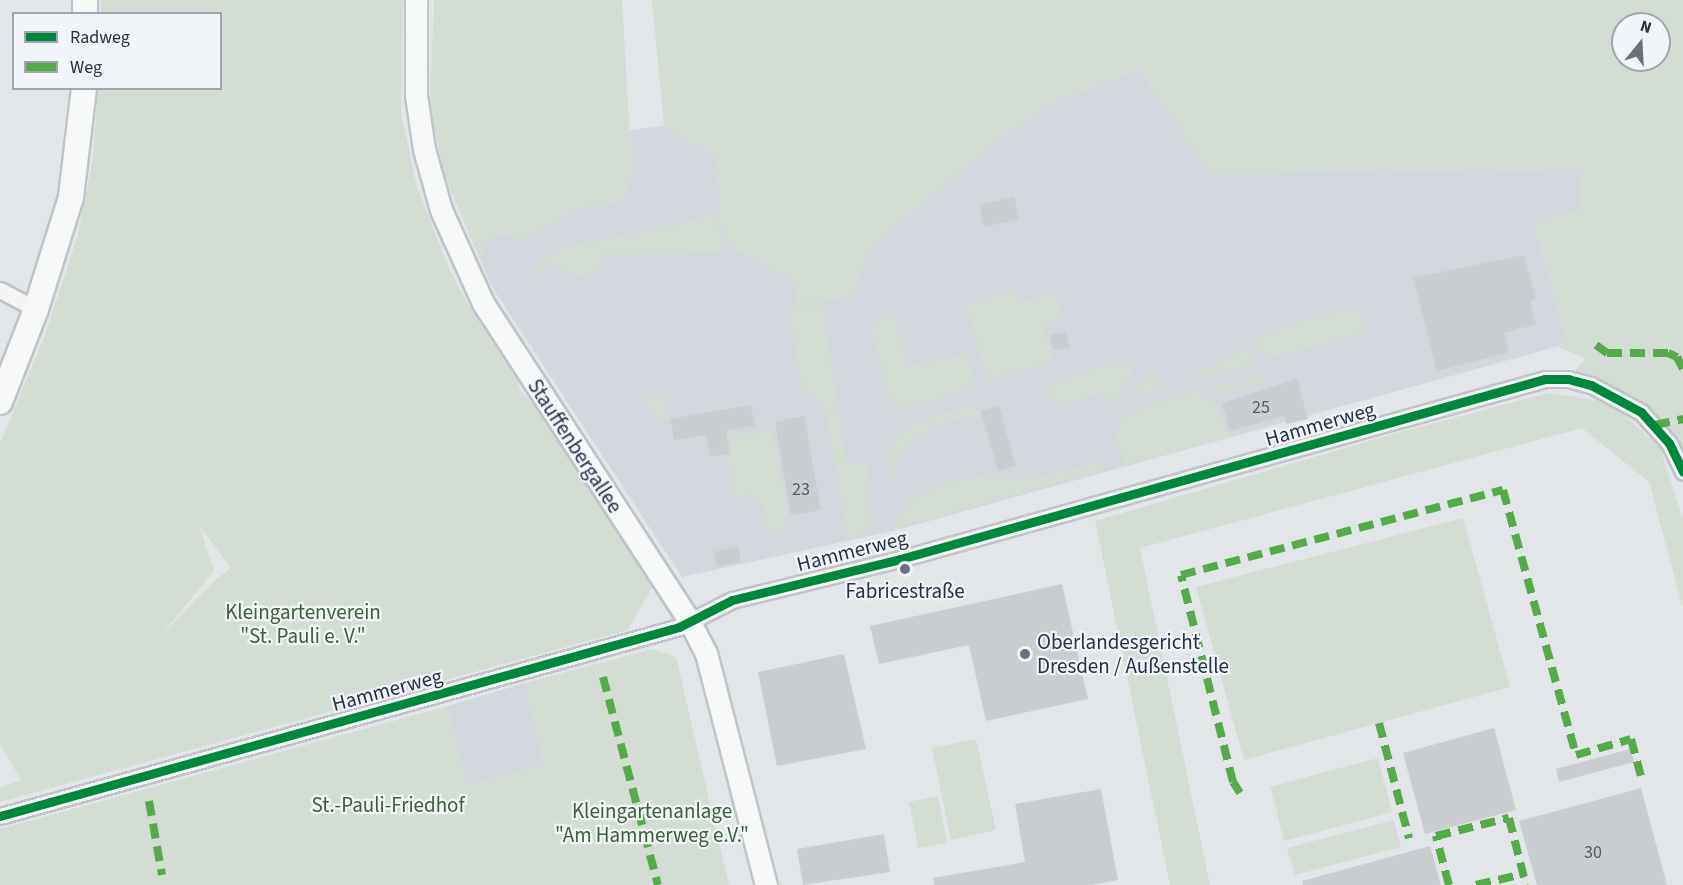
<!DOCTYPE html>
<html>
<head>
<meta charset="utf-8">
<style>
  body { margin:0 }
  #map { position:relative; width:1683px; height:885px; overflow:hidden; background:#e3e6e9; font-family:"Source Sans 3",sans-serif }
  div>[style] { position:absolute }
  .built>* { inset:0; background:#d3d7de }
  .green>* { inset:0; background:#d3ddd3 }
  .building>* { inset:0; background:#caced1 }
  .roads { filter:drop-shadow(2px 0 #c0c3c7) drop-shadow(-2px 0 #c0c3c7) drop-shadow(0 2px #c0c3c7) drop-shadow(0 -2px #c0c3c7) }
  .street>* { height:15px; margin:-7.5px; padding:0 7.5px; transform-origin:7.5px; border-radius:7.5px; background:#f3f4f5 }
  .secondary>* { height:21px; margin:-10.5px; padding:0 10.5px; transform-origin:10.5px; border-radius:10.5px; background:#f6f7f7 }
  .primary>* { height:24px; margin:-12px; padding:0 12px; transform-origin:12px; border-radius:12px; background:#f6f7f7 }
  .quiet>* { height:8px; margin-top:-4px; transform-origin:0; background:repeating-linear-gradient(90deg,#53ac47 0 15px,transparent 0 23px) }
  .cycleway>* { height:9px; margin:-4.5px; padding:0 4.5px; transform-origin:4.5px; border-radius:4.5px; background:#00873e }
  .dots>* { width:16px; height:16px; translate:-50% -50%; box-sizing:border-box; border:3px solid #f1f4f8; border-radius:50% }
  span { translate:-50% -50%; white-space:nowrap; text-align:center; line-height:1.15; -webkit-text-stroke:4.5px #f1f4f8; paint-order:stroke }
  .number-label { font-size:18px; color:#525a69 }
  .number-label span { -webkit-text-stroke-width:0 }
  .street-label { font-size:21px; color:#283244 }
  .poi-label { font-size:21px; color:#283244 }
  .left { translate:0 -50%; text-align:left }
  .park-label { font-size:21px; color:#3c6134 }
  .legend { position:absolute; left:12px; top:12px; width:210px; height:78px; box-sizing:border-box; background:#f1f4f8; border:2px solid #a1a6b0; margin:0; padding:8px 10px; list-style:none; font-size:18px; color:#283244 }
  .legend li { display:flex; align-items:center; gap:12px; height:30px }
  .legend b { width:30px; border:2px solid #a1a6b0 }
  .north { position:absolute; left:1611px; top:12px; width:60px; height:60px; box-sizing:border-box; background:#f1f4f8; border:2px solid #a1a6b0; border-radius:50%; rotate:18deg; font-size:16px; font-weight:700; line-height:24px; text-align:center; color:#283244 }
  .north::after { content:''; display:block; margin:auto; width:21px; height:27px; background:#69717e; clip-path:polygon(50% 0,100% 100%,50% 72%,0 100%) }
</style>
</head>
<body>
<div id="map">
  <div class="built">
    <div style="clip-path:polygon(1140px 70px,1210px 173px,1581px 169px,1581px 210px,1534px 221px,1566px 338px,1559px 346px,893px 531px,682px 577px,492px 287px,482px 264px,486px 238px,504px 234px,522px 240px,580px 207px,621px 203px,632px 174px,630px 130px,664px 126px,717px 158px,723px 242px,793px 280px,852px 298px,870px 248px,993px 143px,1061px 99px)"></div>
    <div style="clip-path:polygon(525px 683px,544px 765px,466px 785px,448px 706px)"></div>
  </div>
  <div class="green">
    <div style="clip-path:polygon(evenodd,101px 0,403px 0,401px 111px,416px 184px,450px 271px,472px 311px,519px 383px,518px 388px,535px 407px,654px 584px,628px 630px,0 802px,0 787px,21px 780px,0 744px,0 443px,44px 338px,78px 235px,93px 158px,98px 89px,220px 88px,220px 14px,101px 13px,101px 0,199px 525px,231px 568px,214px 581px,160px 637px,214px 571px,199px 525px)"></div>
    <div style="clip-path:polygon(434px 0,622px 0,632px 174px,621px 203px,580px 207px,522px 241px,504px 234px,486px 238px,482px 264px,443px 172px,430px 105px)"></div>
    <div style="clip-path:polygon(evenodd,652px 0,1683px 0,1683px 452px,1641px 412px,1568px 379px,1585px 359px,1559px 347px,1566px 337px,1534px 220px,1581px 210px,1581px 169px,1210px 173px,1140px 70px,1061px 99px,993px 143px,870px 248px,853px 298px,797px 304px,793px 280px,723px 242px,717px 158px,664px 126px,652px 0,1623px 24px,1659px 24px,1659px 60px,1623px 60px,1623px 24px)"></div>
    <div style="clip-path:polygon(718px 212px,721px 252px,600px 255px,601px 267px,584px 276px,573px 275px,553px 266px,539px 273px,528px 289px,537px 264px,564px 247px,668px 227px)"></div>
    <div style="clip-path:polygon(1015px 290px,1020px 302px,1055px 292px,1063px 318px,1043px 325px,1055px 362px,987px 380px,967px 305px)"></div>
    <div style="clip-path:polygon(822px 304px,847px 465px,869px 462px,871px 532px,848px 537px,825px 410px,814px 396px,803px 394px,789px 308px)"></div>
    <div style="clip-path:polygon(1352px 308px,1361px 311px,1367px 328px,1365px 333px,1267px 359px,1251px 342px,1265px 332px)"></div>
    <div style="clip-path:polygon(893px 312px,909px 366px,966px 354px,976px 386px,910px 407px,898px 407px,891px 401px,871px 331px,876px 323px)"></div>
    <div style="clip-path:polygon(1246px 348px,1260px 362px,1196px 381px,1196px 377px)"></div>
    <div style="clip-path:polygon(1122px 361px,1131px 368px,1131px 375px,1116px 401px,1107px 404px,1103px 393px,1062px 405px,1051px 399px,1047px 383px)"></div>
    <div style="clip-path:polygon(1153px 372px,1162px 384px,1170px 388px,1145px 394px,1137px 391px,1141px 381px)"></div>
    <div style="clip-path:polygon(1264px 375px,1265px 382px,1217px 395px,1210px 389px)"></div>
    <div style="clip-path:polygon(1198px 391px,1217px 403px,1229px 437px,1125px 465px,1115px 435px,1124px 420px,1144px 407px)"></div>
    <div style="clip-path:polygon(639px 393px,665px 394px,667px 420px,659px 421px)"></div>
    <div style="clip-path:polygon(1548px 393px,1596px 400px,1621px 412px,1660px 448px,1683px 519px,1683px 608px,1649px 482px,1582px 428px,1140px 548px,1210px 885px,1170px 885px,1095px 521px,1386px 436px)"></div>
    <div style="clip-path:polygon(975px 404px,978px 415px,939px 425px,914px 441px,895px 460px,894px 476px,888px 477px,888px 452px,911px 423px)"></div>
    <div style="clip-path:polygon(772px 430px,789px 517px,784px 518px,787px 531px,774px 535px,759px 516px,765px 506px,745px 492px,739px 501px,732px 491px,735px 471px,723px 460px,707px 458px,732px 455px,729px 437px)"></div>
    <div style="clip-path:polygon(1099px 458px,1102px 470px,892px 530px,910px 499px,949px 482px,994px 473px,1012px 480px,1036px 473px,1038px 477px,1087px 465px)"></div>
    <div style="clip-path:polygon(1463px 518px,1510px 687px,1244px 760px,1196px 587px)"></div>
    <div style="clip-path:polygon(653px 649px,676px 657px,729px 885px,0 885px,0 829px,448px 706px,466px 785px,544px 765px,525px 683px)"></div>
    <div style="clip-path:polygon(976px 739px,996px 830px,951px 840px,932px 748px)"></div>
    <div style="clip-path:polygon(1378px 758px,1392px 812px,1284px 841px,1270px 787px)"></div>
    <div style="clip-path:polygon(938px 796px,947px 843px,918px 848px,909px 802px)"></div>
    <div style="clip-path:polygon(1394px 820px,1401px 847px,1295px 875px,1287px 848px)"></div>
  </div>
  <div class="building">
    <div style="clip-path:polygon(1014px 197px,1019px 219px,984px 227px,979px 205px)"></div>
    <div style="clip-path:polygon(1524px 255px,1536px 299px,1530px 300px,1536px 324px,1504px 333px,1509px 352px,1437px 371px,1413px 278px)"></div>
    <div style="clip-path:polygon(1066px 332px,1070px 348px,1053px 350px,1050px 335px)"></div>
    <div style="clip-path:polygon(1297px 379px,1308px 419px,1286px 424px,1284px 416px,1230px 431px,1222px 403px)"></div>
    <div style="clip-path:polygon(751px 405px,755px 426px,726px 431px,730px 454px,710px 457px,706px 435px,674px 440px,670px 419px)"></div>
    <div style="clip-path:polygon(999px 406px,1016px 466px,998px 471px,981px 411px)"></div>
    <div style="clip-path:polygon(804px 416px,821px 510px,791px 515px,775px 422px)"></div>
    <div style="clip-path:polygon(738px 546px,741px 562px,717px 567px,714px 552px)"></div>
    <div style="clip-path:polygon(1062px 584px,1088px 699px,986px 721px,969px 645px,879px 664px,870px 626px)"></div>
    <div style="clip-path:polygon(844px 654px,866px 749px,777px 766px,758px 672px)"></div>
    <div style="clip-path:polygon(1494px 728px,1516px 810px,1425px 834px,1403px 753px)"></div>
    <div style="clip-path:polygon(1630px 749px,1634px 762px,1559px 782px,1556px 769px)"></div>
    <div style="clip-path:polygon(1641px 788px,1667px 885px,1537px 885px,1519px 821px)"></div>
    <div style="clip-path:polygon(1101px 789px,1118px 880px,1091px 885px,934px 885px,933px 878px,1025px 862px,1015px 804px)"></div>
    <div style="clip-path:polygon(884px 834px,890px 872px,803px 885px,797px 849px)"></div>
    <div style="clip-path:polygon(1430px 846px,1441px 885px,1303px 885px,1302px 881px)"></div>
  </div>
  <div class="roads">
    <div class="street">
      <div style="left:0;top:290px;width:41px;rotate:27.8deg"></div>
      <div style="left:0;top:816px;width:705px;rotate:-15.55deg"></div>
      <div style="left:679px;top:627px;width:59px;rotate:-27deg"></div>
      <div style="left:732px;top:600px;width:173px;rotate:-13.7deg"></div>
      <div style="left:900px;top:559px;width:670px;rotate:-15.59deg"></div>
      <div style="left:1545px;top:379px;width:23px"></div>
      <div style="left:1568px;top:379px;width:24px;rotate:15deg"></div>
      <div style="left:1591px;top:385px;width:57px;rotate:28.4deg"></div>
      <div style="left:1641px;top:412px;width:42px;rotate:47.9deg"></div>
      <div style="left:1669px;top:443px;width:32px;rotate:64deg"></div>
    </div>
    <div class="secondary">
      <div style="left:416px;top:0;width:95px;rotate:90deg"></div>
      <div style="left:416px;top:95px;width:55px;rotate:81.6deg"></div>
      <div style="left:424px;top:149px;width:63px;rotate:74.4deg"></div>
      <div style="left:441px;top:210px;width:102px;rotate:65.7deg"></div>
      <div style="left:483px;top:303px;width:380px;rotate:57deg"></div>
      <div style="left:690px;top:622px;width:35px;rotate:63deg"></div>
      <div style="left:706px;top:653px;width:240px;rotate:75.5deg"></div>
    </div>
    <div class="primary">
      <div style="left:85px;top:0;width:14px;rotate:90deg"></div>
      <div style="left:0;top:402px;width:100px;rotate:-68.8deg"></div>
      <div style="left:36px;top:309px;width:117px;rotate:-72.6deg"></div>
      <div style="left:71px;top:197px;width:110px;rotate:-83.2deg"></div>
    </div>
  </div>
  <div class="quiet">
    <div style="left:1596px;top:345px;width:14px;rotate:36deg"></div>
    <div style="left:1607px;top:353px;width:61px"></div>
    <div style="left:1668px;top:353px;width:10px;rotate:24deg"></div>
    <div style="left:1677px;top:357px;width:13px;rotate:63deg"></div>
    <div style="left:1655px;top:425px;width:29px;rotate:-12deg"></div>
    <div style="left:603px;top:677px;width:215px;rotate:75.2deg"></div>
    <div style="left:1379px;top:723px;width:119px;rotate:75.4deg"></div>
    <div style="left:1240px;top:793px;width:13px;rotate:-122deg"></div>
    <div style="left:1233px;top:782px;width:213px;rotate:-104.1deg"></div>
    <div style="left:1181px;top:575px;width:333px;rotate:-14.8deg"></div>
    <div style="left:1503px;top:490px;width:275px;rotate:74.6deg"></div>
    <div style="left:1576px;top:755px;width:57px;rotate:-16.2deg"></div>
    <div style="left:1631px;top:739px;width:38px;rotate:75deg"></div>
    <div style="left:149px;top:801px;width:75px;rotate:80deg"></div>
    <div style="left:1449px;top:885px;width:51px;rotate:-104.9deg"></div>
    <div style="left:1436px;top:836px;width:75px;rotate:-13.9deg"></div>
    <div style="left:1509px;top:818px;width:69px;rotate:75.8deg"></div>
    <div style="left:1476px;top:885px;width:48px;rotate:-13.2deg"></div>
  </div>
  <div class="cycleway">
    <div style="left:0;top:816px;width:705px;rotate:-15.55deg"></div>
    <div style="left:679px;top:627px;width:59px;rotate:-27deg"></div>
    <div style="left:732px;top:600px;width:173px;rotate:-13.7deg"></div>
    <div style="left:900px;top:559px;width:670px;rotate:-15.59deg"></div>
    <div style="left:1545px;top:379px;width:23px"></div>
    <div style="left:1568px;top:379px;width:24px;rotate:15deg"></div>
    <div style="left:1591px;top:385px;width:57px;rotate:28.4deg"></div>
    <div style="left:1641px;top:412px;width:42px;rotate:47.9deg"></div>
    <div style="left:1669px;top:443px;width:32px;rotate:64deg"></div>
  </div>
  <div class="dots">
    <div style="left:905px;top:569px;background:#69717e"></div>
    <div style="left:1025px;top:654px;background:#69717e"></div>
  </div>
  <div class="number-label">
    <span style="left:1261px;top:408px">25</span>
    <span style="left:801px;top:490px">23</span>
    <span style="left:1593px;top:853px">30</span>
  </div>
  <div class="street-label">
    <span style="left:1320px;top:424px;rotate:-16deg">Hammerweg</span>
    <span style="left:575px;top:446px;rotate:57deg">Stauffenbergallee</span>
    <span style="left:852px;top:551px;rotate:-14deg">Hammerweg</span>
    <span style="left:387px;top:690px;rotate:-15deg">Hammerweg</span>
  </div>
  <div class="poi-label">
    <span style="left:905px;top:591px">Fabricestraße</span>
    <span class="left" style="left:1037px;top:654px">Oberlandesgericht<br>Dresden / Außenstelle</span>
  </div>
  <div class="park-label">
    <span style="left:303px;top:624px">Kleingartenverein<br>"St. Pauli e. V."</span>
    <span style="left:388px;top:805px">St.-Pauli-Friedhof</span>
    <span style="left:652px;top:823px">Kleingartenanlage<br>"Am Hammerweg e.V."</span>
  </div>
  <ul class="legend">
  <li><b style="height:8px;background:#00873e"></b>Radweg</li>
  <li><b style="height:8px;background:#53ac47"></b>Weg</li>
  </ul>
  <div class="north">N</div>
</div>
</body>
</html>
